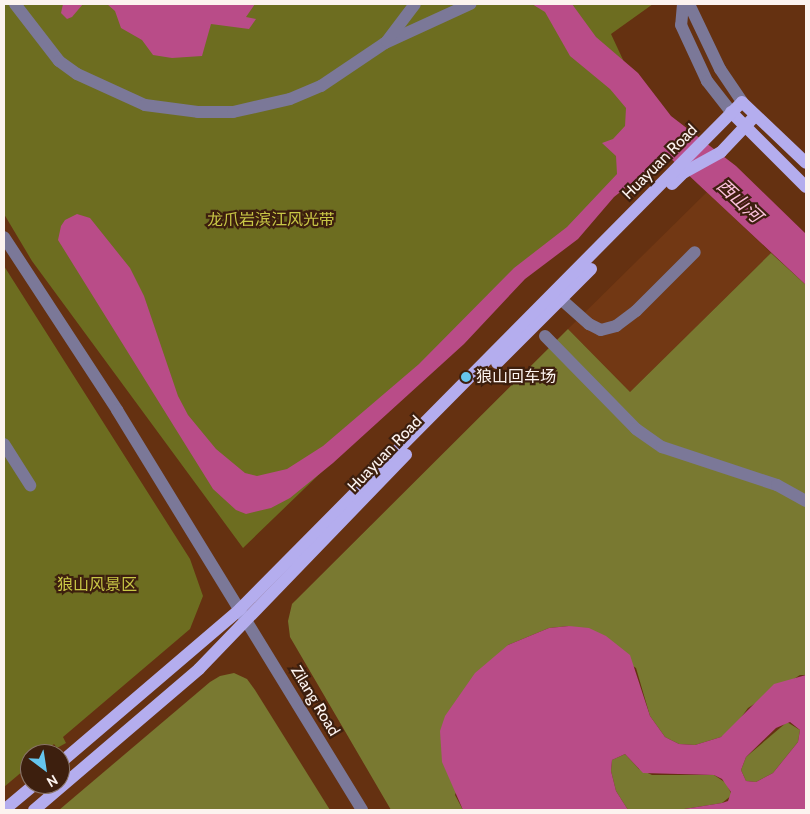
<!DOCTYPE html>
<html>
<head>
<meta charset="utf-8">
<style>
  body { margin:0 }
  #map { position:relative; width:810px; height:814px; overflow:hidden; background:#653111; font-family:Cabin,"Noto Sans SC",sans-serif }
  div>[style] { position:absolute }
  .built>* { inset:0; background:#723814 }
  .green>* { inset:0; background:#6d6d20 }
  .forest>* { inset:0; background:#797931 }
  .water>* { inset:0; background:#b94c88 }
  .minor>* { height:12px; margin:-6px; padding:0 6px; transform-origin:6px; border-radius:6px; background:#7b7898 }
  .major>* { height:12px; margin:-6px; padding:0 6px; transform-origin:6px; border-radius:6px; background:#b4adee }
  .dots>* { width:14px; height:14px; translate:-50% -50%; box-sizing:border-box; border:2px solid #3d1f0e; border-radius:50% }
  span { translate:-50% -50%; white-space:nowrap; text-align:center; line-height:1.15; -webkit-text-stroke:4.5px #3d1f0e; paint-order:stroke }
  .street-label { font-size:16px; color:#fcf3ef }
  .park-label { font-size:16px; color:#c9c846 }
  .poi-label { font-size:16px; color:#fcf3ef }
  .left { translate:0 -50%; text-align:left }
  .water-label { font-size:18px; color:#fdc3de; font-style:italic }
  .frame { position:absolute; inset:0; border:5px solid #fcf3ef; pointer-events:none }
  .north { position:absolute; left:20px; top:744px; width:50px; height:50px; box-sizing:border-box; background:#3d1f0e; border:1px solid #897468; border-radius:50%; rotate:149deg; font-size:14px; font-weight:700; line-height:20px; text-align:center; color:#fcf3ef }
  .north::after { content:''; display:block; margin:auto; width:18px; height:22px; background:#65c5ee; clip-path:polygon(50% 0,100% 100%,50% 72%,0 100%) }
</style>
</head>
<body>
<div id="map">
  <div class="built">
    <div style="clip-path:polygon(707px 192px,771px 253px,630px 392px,568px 329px)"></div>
  </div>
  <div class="green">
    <div style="clip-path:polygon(4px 4px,653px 4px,611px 34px,645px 107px,662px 131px,457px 341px,243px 548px,32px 261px,4px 214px)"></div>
    <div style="clip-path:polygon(4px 266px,190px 559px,203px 596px,190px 629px,63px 737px,66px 743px,57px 748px,54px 744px,43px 754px,30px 754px,30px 765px,4px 787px)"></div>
  </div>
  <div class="forest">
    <div style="clip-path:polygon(771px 253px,806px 285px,806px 675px,800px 675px,748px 708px,732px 730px,721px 737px,695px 745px,679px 744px,665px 737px,650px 716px,636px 668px,569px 626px,549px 628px,508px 645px,455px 795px,463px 810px,391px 810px,290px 637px,288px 621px,292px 604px,568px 329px,630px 392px)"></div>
    <div style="clip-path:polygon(234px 673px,247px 679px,255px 690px,330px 810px,59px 810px,210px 682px,220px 676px)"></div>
    <div style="clip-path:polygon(787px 722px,800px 730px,798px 742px,773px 773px,756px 782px,746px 781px,741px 770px,746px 757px)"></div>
    <div style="clip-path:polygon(625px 754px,639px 769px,652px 775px,714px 775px,726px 783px,732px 795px,722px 803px,678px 810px,628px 810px,616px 791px,611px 771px,612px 760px)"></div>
  </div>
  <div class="water">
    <div style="clip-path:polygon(63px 4px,83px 4px,72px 17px,67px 19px,61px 13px)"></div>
    <div style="clip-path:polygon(107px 4px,255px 4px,246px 17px,256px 19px,249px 29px,211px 24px,202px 56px,172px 58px,153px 55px,142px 40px,121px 28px,115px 11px)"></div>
    <div style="clip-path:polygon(532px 4px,572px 4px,596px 37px,638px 73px,671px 116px,736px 166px,806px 234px,806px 285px,667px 155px,614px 197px,578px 239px,525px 279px,464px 344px,333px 463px,290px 498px,271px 508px,246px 514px,236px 510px,213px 489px,58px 240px,61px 226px,65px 220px,77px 214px,90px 218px,130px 268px,144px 296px,178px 396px,188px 415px,216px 449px,245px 473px,257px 476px,287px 469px,323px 446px,419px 364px,514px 268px,567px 227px,617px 174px,616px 156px,602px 143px,613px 139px,625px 126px,626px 108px,610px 89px,570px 56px,545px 12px)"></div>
    <div style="clip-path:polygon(evenodd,569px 626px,589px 628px,606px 636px,630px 655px,650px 716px,665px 737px,679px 744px,695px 745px,721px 737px,774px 684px,806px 675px,806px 810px,678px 810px,722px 803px,728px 801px,731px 792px,722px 779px,714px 775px,643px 773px,625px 754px,612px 760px,611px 771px,616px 791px,628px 810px,463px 810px,442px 762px,440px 731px,445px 716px,475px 673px,508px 645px,549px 628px,569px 626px,790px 722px,800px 730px,798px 742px,773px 773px,756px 782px,746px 781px,741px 770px,746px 757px,776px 728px,790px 722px)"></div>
  </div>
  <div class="minor">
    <div style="left:15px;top:4px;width:72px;rotate:52.3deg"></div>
    <div style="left:59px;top:61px;width:22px;rotate:36deg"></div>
    <div style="left:77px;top:74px;width:75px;rotate:24.5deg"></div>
    <div style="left:145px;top:105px;width:53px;rotate:7.5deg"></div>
    <div style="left:198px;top:112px;width:35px"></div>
    <div style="left:233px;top:112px;width:58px;rotate:-12.8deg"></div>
    <div style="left:290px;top:99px;width:34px;rotate:-23deg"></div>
    <div style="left:321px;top:86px;width:77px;rotate:-33.9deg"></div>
    <div style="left:385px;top:43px;width:94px;rotate:-24.6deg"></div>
    <div style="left:683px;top:4px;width:21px;rotate:95deg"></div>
    <div style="left:681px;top:25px;width:62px;rotate:65.1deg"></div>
    <div style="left:707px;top:81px;width:39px;rotate:52deg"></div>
    <div style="left:689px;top:4px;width:72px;rotate:64.5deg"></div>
    <div style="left:720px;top:69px;width:40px;rotate:56deg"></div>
    <div style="left:387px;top:41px;width:46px;rotate:-52.9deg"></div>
    <div style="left:4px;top:237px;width:207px;rotate:56.8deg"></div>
    <div style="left:117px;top:410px;width:469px;rotate:58.5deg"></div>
    <div style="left:554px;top:293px;width:47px;rotate:41.5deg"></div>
    <div style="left:589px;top:324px;width:13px;rotate:27deg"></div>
    <div style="left:601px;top:330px;width:16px;rotate:-15deg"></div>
    <div style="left:616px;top:326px;width:25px;rotate:-37deg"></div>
    <div style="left:636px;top:311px;width:83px;rotate:-45deg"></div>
    <div style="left:545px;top:336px;width:130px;rotate:45.6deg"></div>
    <div style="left:636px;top:429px;width:32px;rotate:35deg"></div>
    <div style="left:662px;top:447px;width:121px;rotate:18.3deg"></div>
    <div style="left:777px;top:485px;width:33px;rotate:29deg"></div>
    <div style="left:4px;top:444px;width:49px;rotate:57.6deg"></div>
  </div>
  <div class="major">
    <div style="left:731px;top:112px;width:106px;rotate:45deg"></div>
    <div style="left:672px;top:184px;width:16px;rotate:-45deg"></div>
    <div style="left:683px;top:173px;width:43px;rotate:-28.9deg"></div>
    <div style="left:721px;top:152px;width:50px;rotate:-46.6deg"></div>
    <div style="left:497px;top:363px;width:133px;rotate:-45deg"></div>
    <div style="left:60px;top:763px;width:237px;rotate:-40.5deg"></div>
    <div style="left:240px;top:609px;width:713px;rotate:-45.28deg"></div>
    <div style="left:742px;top:102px;width:88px;rotate:43.6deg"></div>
    <div style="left:4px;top:810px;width:40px;rotate:-40deg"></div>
    <div style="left:34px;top:810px;width:217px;rotate:-40.5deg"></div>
    <div style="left:199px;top:669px;width:298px;rotate:-46deg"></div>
  </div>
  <div class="dots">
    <div style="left:466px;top:377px;background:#65c5ee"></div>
  </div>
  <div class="street-label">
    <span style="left:660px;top:162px;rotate:-45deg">Huayuan Road</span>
    <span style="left:385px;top:454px;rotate:-46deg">Huayuan Road</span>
    <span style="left:315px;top:701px;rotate:59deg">Zilang Road</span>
  </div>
  <div class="park-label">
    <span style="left:271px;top:220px">龙爪岩滨江风光带</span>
    <span style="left:97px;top:585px">狼山风景区</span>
  </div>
  <div class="poi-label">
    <span class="left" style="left:476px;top:377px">狼山回车场</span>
  </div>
  <div class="water-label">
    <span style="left:739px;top:201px;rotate:43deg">西山河</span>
  </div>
  <div class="frame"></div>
  <div class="north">N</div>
</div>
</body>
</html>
